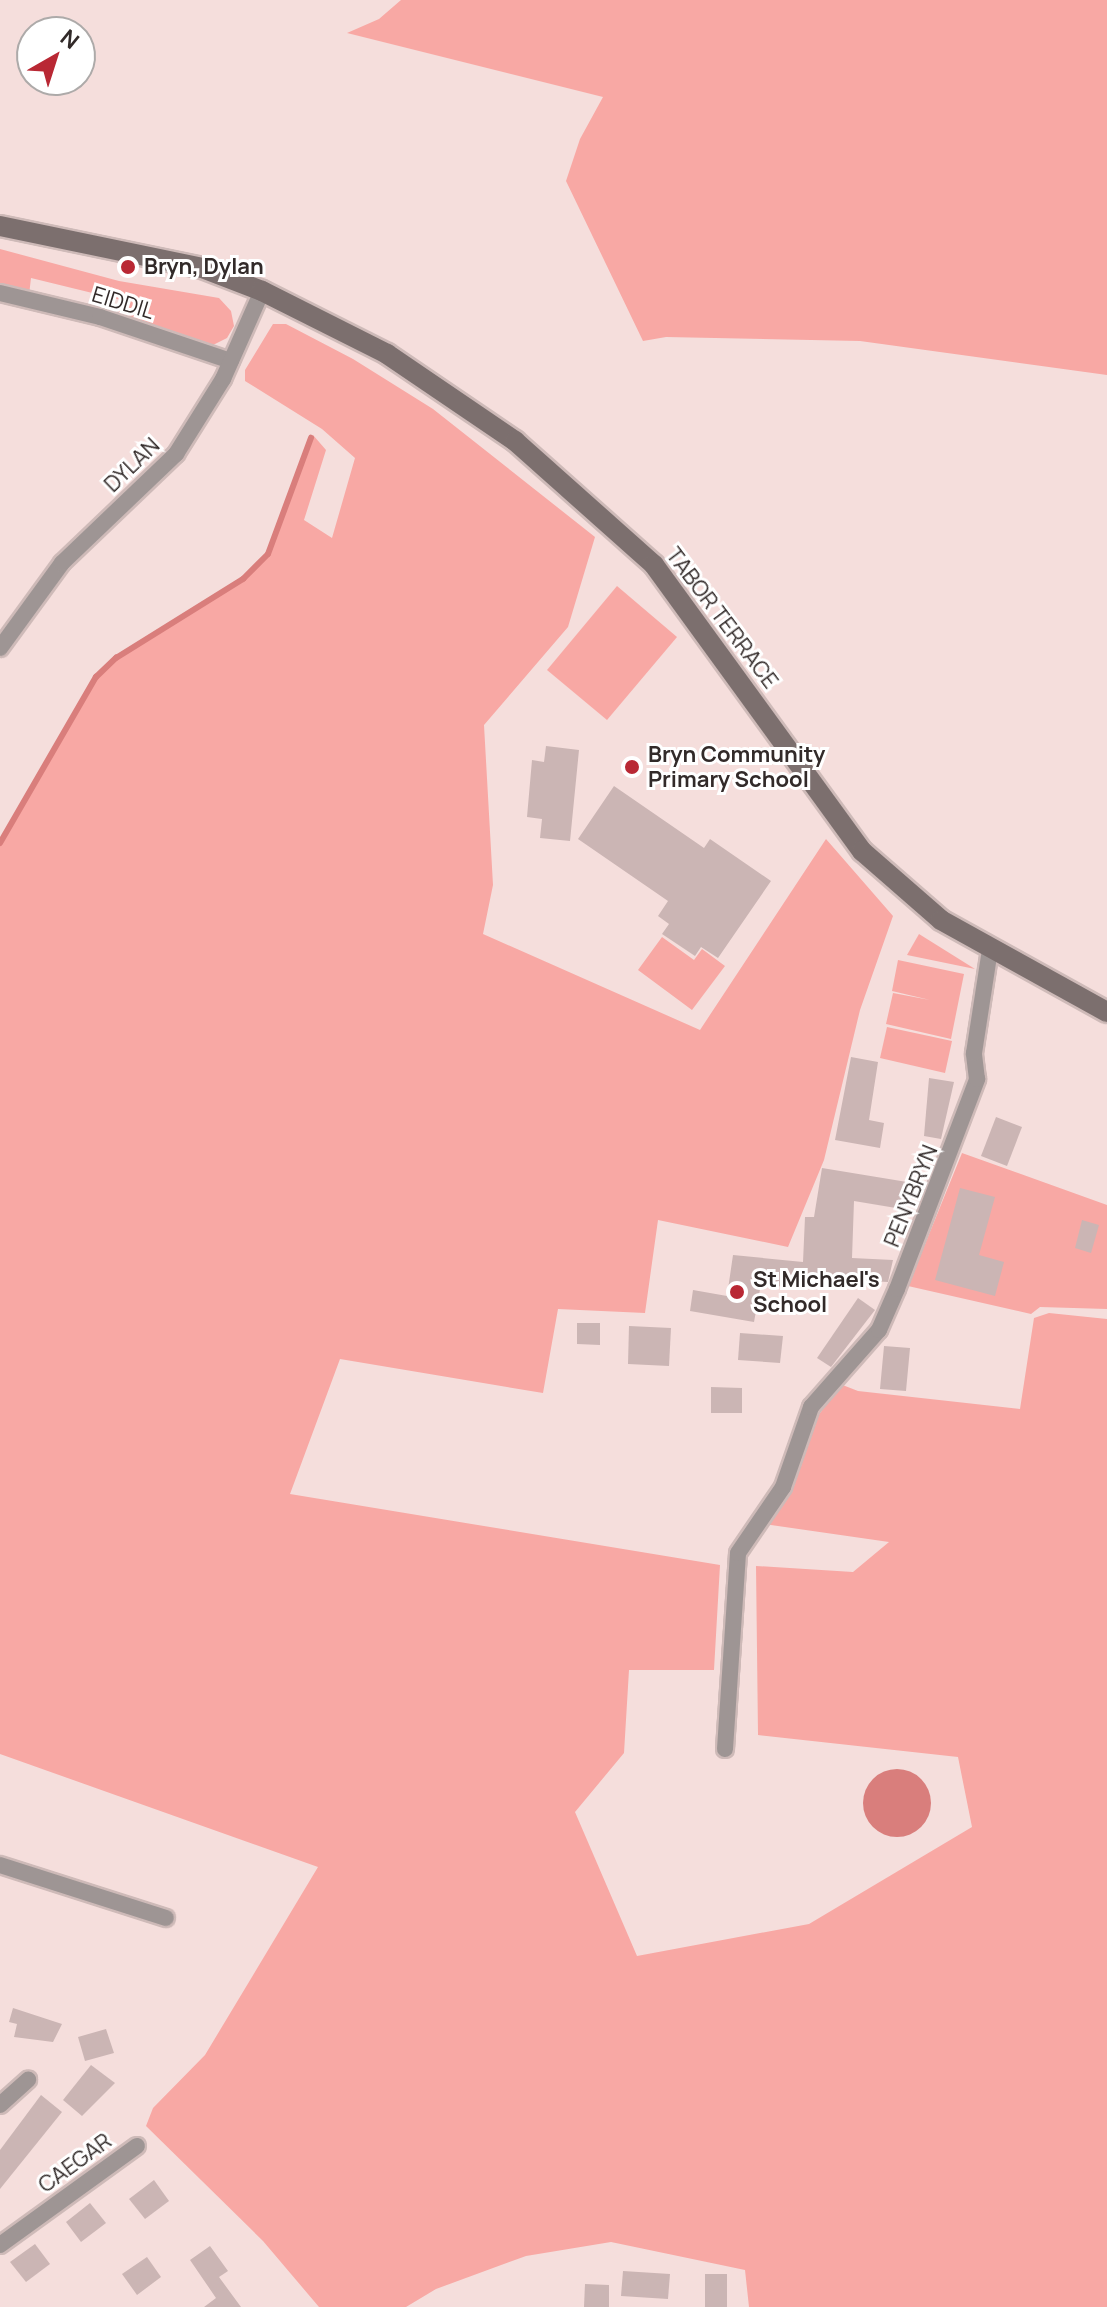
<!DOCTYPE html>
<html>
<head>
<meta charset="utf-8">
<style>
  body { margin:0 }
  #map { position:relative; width:1107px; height:2307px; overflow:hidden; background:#f5dedc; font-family:Manrope,sans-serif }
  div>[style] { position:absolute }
  .green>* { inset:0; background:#f8a8a4 }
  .water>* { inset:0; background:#d97e7c }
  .round { border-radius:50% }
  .stream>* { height:6px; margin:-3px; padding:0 3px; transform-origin:3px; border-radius:3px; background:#d97e7c }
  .building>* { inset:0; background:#cbb5b4 }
  .roads { filter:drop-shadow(2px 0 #cebab8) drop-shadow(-2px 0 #cebab8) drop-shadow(0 2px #cebab8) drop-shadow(0 -2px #cebab8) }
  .street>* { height:16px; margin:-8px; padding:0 8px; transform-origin:8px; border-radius:8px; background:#9e9594 }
  .secondary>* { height:20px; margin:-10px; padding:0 10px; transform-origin:10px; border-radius:10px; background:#7c6f6e }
  .dots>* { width:22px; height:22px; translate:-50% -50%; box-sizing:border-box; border:4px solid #fff; border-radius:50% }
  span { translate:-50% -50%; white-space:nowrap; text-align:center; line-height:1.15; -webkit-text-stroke:6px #fff; paint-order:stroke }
  .poi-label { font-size:22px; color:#322a29; font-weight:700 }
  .left { translate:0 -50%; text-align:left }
  .street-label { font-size:22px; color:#322a29 }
  .north { position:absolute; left:16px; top:16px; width:80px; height:80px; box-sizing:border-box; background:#fff; border:2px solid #adaaa9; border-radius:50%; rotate:39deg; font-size:22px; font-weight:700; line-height:32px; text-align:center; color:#322a29 }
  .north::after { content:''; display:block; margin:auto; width:28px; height:36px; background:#b92834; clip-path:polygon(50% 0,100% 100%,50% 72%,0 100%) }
</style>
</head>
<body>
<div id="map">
  <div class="green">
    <div style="clip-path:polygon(401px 0,1107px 0,1107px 375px,860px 341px,666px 337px,643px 341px,566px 181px,580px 139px,603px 97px,347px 33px,379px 19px)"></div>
    <div style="clip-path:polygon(0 249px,119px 281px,219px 298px,231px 311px,234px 326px,227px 338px,213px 345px,119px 313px,121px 300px,31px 278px,29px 295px,0 288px)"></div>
    <div style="clip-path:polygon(273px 324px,286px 324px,353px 359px,433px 409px,595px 537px,568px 627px,484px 725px,493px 885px,483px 934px,700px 1030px,826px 839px,893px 916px,860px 1010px,824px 1160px,788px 1247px,658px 1220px,645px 1313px,558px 1309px,543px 1393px,340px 1359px,290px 1494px,720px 1565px,714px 1670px,629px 1670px,624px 1753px,575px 1812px,637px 1956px,809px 1924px,972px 1827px,958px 1757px,758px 1735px,756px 1566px,853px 1572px,889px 1542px,764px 1524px,796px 1476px,807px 1432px,840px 1384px,858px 1391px,1020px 1409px,1034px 1318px,1049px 1313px,1107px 1319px,1107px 2307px,749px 2307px,745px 2270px,611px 2242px,526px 2256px,436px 2289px,406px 2307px,319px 2307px,263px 2241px,146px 2126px,153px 2108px,205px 2055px,318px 1867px,0 1754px,0 843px,96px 677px,116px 658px,243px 579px,268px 554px,313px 435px,326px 450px,304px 520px,332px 538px,355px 458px,322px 429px,245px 381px,245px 370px)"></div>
    <div style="clip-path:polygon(617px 586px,677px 637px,607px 720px,547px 670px)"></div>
    <div style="clip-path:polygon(919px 934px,975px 969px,907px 955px)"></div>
    <div style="clip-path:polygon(662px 937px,694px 960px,702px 949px,725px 966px,692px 1010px,638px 970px)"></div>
    <div style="clip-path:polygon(898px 960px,964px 974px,951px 1039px,886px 1024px,893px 993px,930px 1000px,892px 991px)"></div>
    <div style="clip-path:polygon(887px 1027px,952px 1041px,945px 1073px,880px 1058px)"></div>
    <div style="clip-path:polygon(962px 1153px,1107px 1205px,1107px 1309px,1040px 1307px,1031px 1314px,908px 1286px)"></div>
  </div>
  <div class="water">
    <div class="round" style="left:863px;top:1769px;width:68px;height:68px"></div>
  </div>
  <div class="stream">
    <div style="left:0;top:843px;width:192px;rotate:-60deg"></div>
    <div style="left:96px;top:677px;width:28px;rotate:-44deg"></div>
    <div style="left:116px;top:658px;width:150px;rotate:-31.9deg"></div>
    <div style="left:243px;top:579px;width:35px;rotate:-45deg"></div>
    <div style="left:268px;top:554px;width:124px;rotate:-69.7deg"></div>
  </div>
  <div class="building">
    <div style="clip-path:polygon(546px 746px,579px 750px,570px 841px,540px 838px,542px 819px,527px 817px,532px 760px,544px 762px)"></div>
    <div style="clip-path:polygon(614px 786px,704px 848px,710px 839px,771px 881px,718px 958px,701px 947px,695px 956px,662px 934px,669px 924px,658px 916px,668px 901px,578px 839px)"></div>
    <div style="clip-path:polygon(851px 1057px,878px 1062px,869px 1120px,884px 1123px,880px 1148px,835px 1140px)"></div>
    <div style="clip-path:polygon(929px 1078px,954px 1082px,941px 1139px,924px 1136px)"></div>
    <div style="clip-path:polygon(996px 1117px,1022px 1127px,1007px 1166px,981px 1156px)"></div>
    <div style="clip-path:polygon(822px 1168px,907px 1182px,902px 1209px,854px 1201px,852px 1258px,893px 1260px,888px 1282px,795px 1277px,793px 1288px,761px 1284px,754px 1322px,690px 1311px,693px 1290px,727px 1296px,733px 1255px,803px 1262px,805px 1217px,814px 1217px)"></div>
    <div style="clip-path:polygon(960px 1188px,995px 1197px,979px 1255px,1004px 1262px,995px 1296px,935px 1280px)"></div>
    <div style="clip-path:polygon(1082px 1220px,1099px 1225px,1091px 1253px,1075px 1248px)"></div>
    <div style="clip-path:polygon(858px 1298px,875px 1310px,831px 1367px,817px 1358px)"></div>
    <div style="clip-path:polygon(577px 1323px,600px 1323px,600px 1345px,577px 1344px)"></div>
    <div style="clip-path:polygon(629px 1326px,671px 1328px,669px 1366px,628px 1364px)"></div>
    <div style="clip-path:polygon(740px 1333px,783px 1336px,780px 1363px,738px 1360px)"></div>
    <div style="clip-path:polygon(884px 1346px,910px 1348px,906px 1391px,880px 1389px)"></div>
    <div style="clip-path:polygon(711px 1387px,742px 1388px,742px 1413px,711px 1413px)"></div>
    <div style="clip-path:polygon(13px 2008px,62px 2024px,53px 2042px,14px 2037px,17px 2024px,9px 2022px)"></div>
    <div style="clip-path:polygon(106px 2029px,114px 2053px,85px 2061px,78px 2037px)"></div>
    <div style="clip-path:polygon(91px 2065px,115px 2083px,82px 2116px,63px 2100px)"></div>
    <div style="clip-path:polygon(41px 2095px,62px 2112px,0 2189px,0 2150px)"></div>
    <div style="clip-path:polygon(154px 2180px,169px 2201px,145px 2219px,129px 2199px)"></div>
    <div style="clip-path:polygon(90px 2203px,106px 2223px,81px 2242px,66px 2222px)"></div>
    <div style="clip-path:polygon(35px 2244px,50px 2264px,26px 2282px,10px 2262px)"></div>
    <div style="clip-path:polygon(210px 2246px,228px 2271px,219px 2277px,241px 2307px,204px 2307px,216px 2298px,190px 2260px)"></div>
    <div style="clip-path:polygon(147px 2257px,161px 2277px,137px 2295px,122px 2274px)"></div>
    <div style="clip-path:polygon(623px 2271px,670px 2274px,668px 2299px,621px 2296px)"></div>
    <div style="clip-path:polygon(705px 2274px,727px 2274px,727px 2307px,705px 2307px)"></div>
    <div style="clip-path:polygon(585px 2284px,609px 2285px,609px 2307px,584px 2307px)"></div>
  </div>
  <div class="roads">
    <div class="street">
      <div style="left:0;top:293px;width:103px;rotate:13.5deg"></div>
      <div style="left:100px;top:317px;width:138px;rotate:18.6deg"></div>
      <div style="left:0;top:648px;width:105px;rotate:-53.9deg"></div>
      <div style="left:62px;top:563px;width:158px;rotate:-43.7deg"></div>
      <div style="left:176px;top:454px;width:89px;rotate:-57.9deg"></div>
      <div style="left:223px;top:379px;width:96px;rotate:-66.1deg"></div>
      <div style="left:725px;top:1749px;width:196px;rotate:-86.2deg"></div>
      <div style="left:738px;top:1553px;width:80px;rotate:-55.7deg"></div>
      <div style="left:783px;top:1487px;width:85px;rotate:-70.7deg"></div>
      <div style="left:811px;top:1407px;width:103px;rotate:-48.6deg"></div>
      <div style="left:879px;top:1330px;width:45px;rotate:-66.3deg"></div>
      <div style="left:897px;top:1289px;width:225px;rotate:-69.1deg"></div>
      <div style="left:977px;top:1079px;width:26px;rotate:-97deg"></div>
      <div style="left:974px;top:1053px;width:104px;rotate:-81.2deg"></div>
      <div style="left:0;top:1865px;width:174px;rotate:17.7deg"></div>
      <div style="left:0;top:2105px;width:38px;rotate:-42deg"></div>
      <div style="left:0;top:2245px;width:169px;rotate:-35.9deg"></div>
    </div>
    <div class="secondary">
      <div style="left:0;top:226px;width:206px;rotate:11.7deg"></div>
      <div style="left:202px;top:268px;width:64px;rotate:21deg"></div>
      <div style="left:262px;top:291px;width:140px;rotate:26.7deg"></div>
      <div style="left:387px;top:354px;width:155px;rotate:34.2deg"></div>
      <div style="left:515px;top:441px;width:186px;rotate:41.7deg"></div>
      <div style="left:654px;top:565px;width:354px;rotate:54deg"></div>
      <div style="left:862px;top:851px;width:105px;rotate:41.1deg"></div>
      <div style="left:941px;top:920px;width:190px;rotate:29deg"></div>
    </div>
  </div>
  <div class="dots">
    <div style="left:128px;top:267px;background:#b92834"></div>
    <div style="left:632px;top:767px;background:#b92834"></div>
    <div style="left:737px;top:1292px;background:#b92834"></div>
  </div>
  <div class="poi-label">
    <span class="left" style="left:144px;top:267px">Bryn, Dylan</span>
    <span class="left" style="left:648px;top:767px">Bryn Community<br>Primary School</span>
    <span class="left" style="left:753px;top:1292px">St Michael's<br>School</span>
  </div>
  <div class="street-label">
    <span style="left:123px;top:303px;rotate:17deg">EIDDIL</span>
    <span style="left:132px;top:465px;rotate:-44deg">DYLAN</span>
    <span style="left:722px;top:618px;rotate:53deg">TABOR TERRACE</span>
    <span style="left:911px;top:1196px;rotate:-68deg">PENYBRYN</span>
    <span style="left:75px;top:2163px;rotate:-36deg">CAEGAR</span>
  </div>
  <div class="north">N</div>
</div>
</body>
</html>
